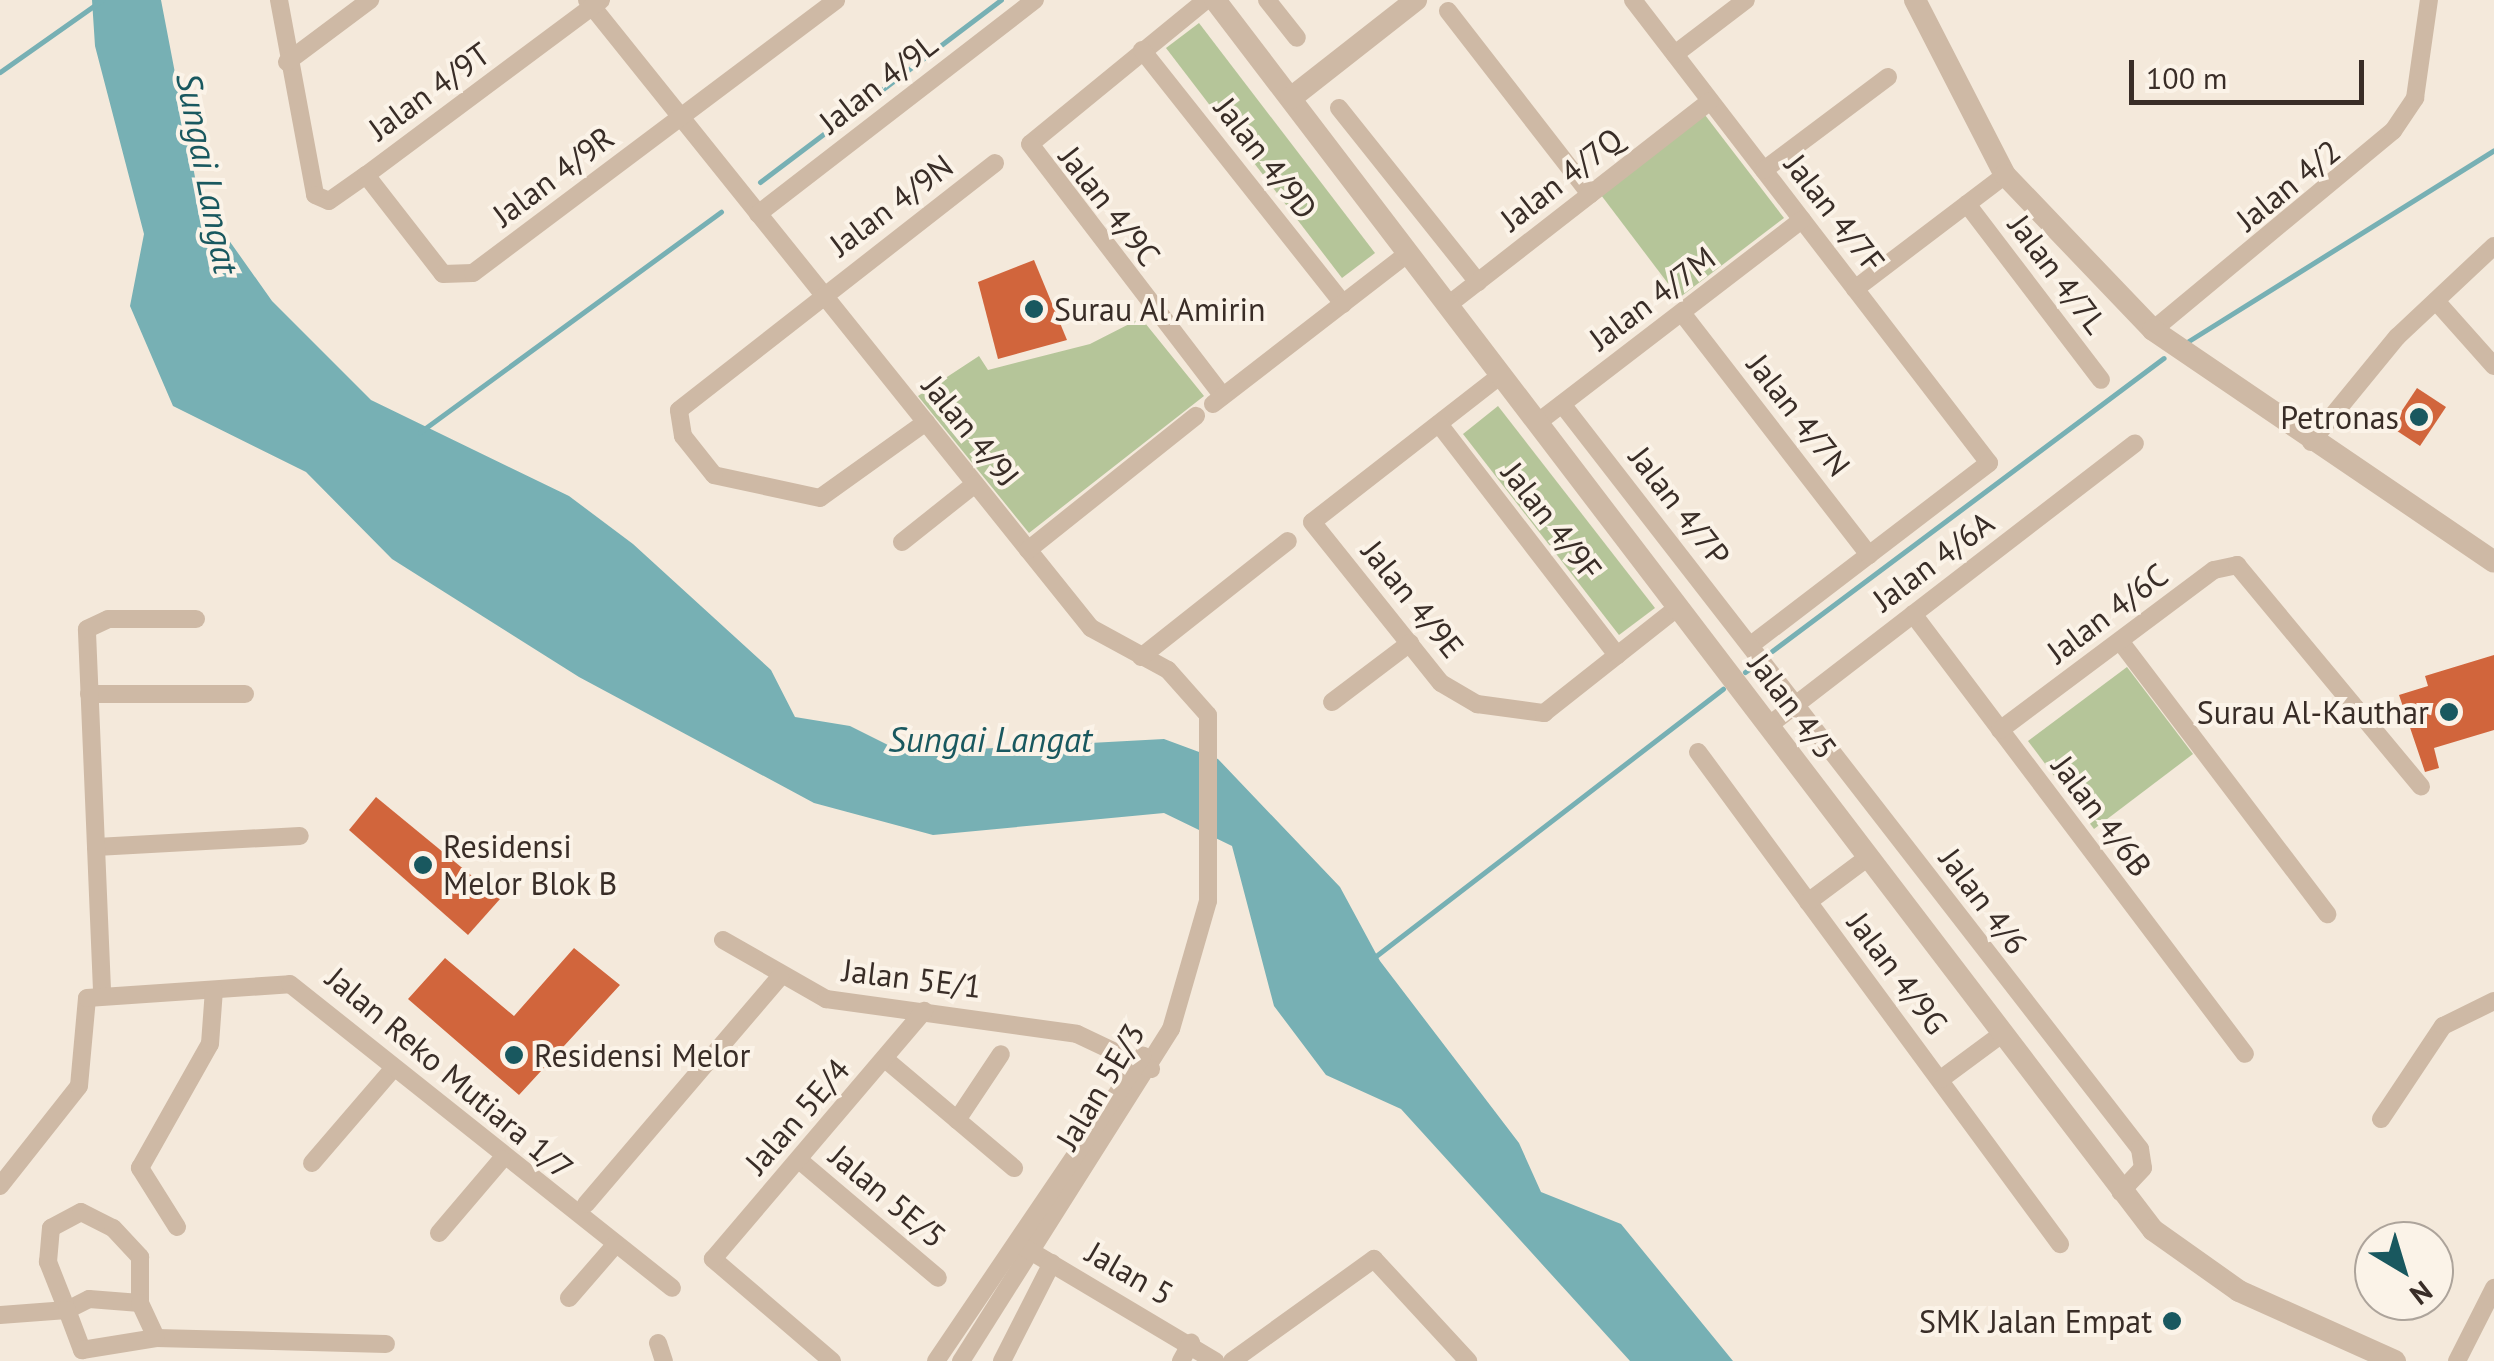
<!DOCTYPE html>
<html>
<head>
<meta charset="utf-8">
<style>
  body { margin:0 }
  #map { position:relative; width:2494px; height:1361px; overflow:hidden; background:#f4e9db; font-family:"PT Sans",sans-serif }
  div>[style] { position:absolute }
  .green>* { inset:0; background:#b5c599 }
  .water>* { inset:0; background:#77b0b4 }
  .stream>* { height:5px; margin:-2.5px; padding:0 2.5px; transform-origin:2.5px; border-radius:2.5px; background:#77b0b4 }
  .building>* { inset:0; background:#d1653c }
  .minor>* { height:18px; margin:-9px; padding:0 9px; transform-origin:9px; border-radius:9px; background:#ceb9a5 }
  .tertiary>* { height:22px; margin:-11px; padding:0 11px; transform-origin:11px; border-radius:11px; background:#ceb9a5 }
  .dots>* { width:28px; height:28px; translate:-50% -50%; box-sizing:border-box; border:5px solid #fbf3e8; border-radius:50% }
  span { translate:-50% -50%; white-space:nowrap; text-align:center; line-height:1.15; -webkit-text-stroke:8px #fbf3e8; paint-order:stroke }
  .street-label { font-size:32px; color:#392d27 }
  .poi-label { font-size:32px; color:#392d27 }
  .left { translate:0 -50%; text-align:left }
  .right { translate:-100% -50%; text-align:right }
  .water-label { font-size:35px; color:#19585f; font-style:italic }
  .north { position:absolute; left:2354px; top:1221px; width:100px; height:100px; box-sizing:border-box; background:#fbf3e8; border:2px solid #ada49b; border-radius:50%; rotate:142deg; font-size:28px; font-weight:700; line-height:40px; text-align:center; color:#392d27 }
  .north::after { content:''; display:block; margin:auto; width:35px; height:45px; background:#19585f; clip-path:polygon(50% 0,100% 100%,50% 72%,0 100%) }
  .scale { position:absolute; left:2129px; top:60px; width:235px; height:45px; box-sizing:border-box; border:5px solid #392d27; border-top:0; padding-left:12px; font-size:30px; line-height:35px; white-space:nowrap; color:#392d27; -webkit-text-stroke:8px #fbf3e8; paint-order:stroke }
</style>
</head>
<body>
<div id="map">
  <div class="green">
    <div style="clip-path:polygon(1199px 23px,1375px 253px,1342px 278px,1166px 48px)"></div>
    <div style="clip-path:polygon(1705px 115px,1784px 218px,1679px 298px,1601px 195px)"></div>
    <div style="clip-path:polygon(1141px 318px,1204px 396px,1029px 533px,918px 396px,979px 356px,988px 370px,1090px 344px)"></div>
    <div style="clip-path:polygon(1498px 406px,1655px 608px,1619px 635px,1463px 434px)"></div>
    <div style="clip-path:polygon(2127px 667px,2193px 754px,2094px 829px,2028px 741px)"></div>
  </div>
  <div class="water">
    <div style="clip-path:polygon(92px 0,161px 0,199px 198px,272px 301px,371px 400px,569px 496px,633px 544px,771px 670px,795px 717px,850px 726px,904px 753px,1164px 739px,1218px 759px,1340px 887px,1380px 961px,1519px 1143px,1541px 1192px,1621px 1224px,1733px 1361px,1630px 1361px,1401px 1109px,1326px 1075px,1274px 1006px,1232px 846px,1164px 813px,933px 835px,814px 803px,579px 677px,392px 559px,306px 472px,173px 406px,130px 306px,144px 234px,95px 46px)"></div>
  </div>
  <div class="stream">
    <div style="left:0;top:72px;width:125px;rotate:-35.2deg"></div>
    <div style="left:760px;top:182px;width:302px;rotate:-37.1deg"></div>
    <div style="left:2187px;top:342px;width:362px;rotate:-32deg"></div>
    <div style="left:420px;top:432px;width:373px;rotate:-36.2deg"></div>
    <div style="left:1772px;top:651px;width:489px;rotate:-36.8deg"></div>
    <div style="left:1745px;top:672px;width:9px;rotate:-36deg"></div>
    <div style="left:1372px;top:959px;width:443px;rotate:-37.6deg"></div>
  </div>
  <div class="building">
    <div style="clip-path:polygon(1034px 260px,1067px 340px,998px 359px,978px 282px)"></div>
    <div style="clip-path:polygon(2417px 388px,2446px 407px,2420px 446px,2391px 427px)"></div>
    <div style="clip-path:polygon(2494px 655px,2494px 730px,2434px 748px,2439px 768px,2425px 772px,2399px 695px,2428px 686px,2425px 676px)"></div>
    <div style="clip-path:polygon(376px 797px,500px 899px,468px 935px,349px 830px)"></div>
    <div style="clip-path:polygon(574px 948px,620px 985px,519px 1095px,408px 999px,445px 958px,514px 1016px)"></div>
  </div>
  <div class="minor">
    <div style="left:279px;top:0;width:198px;rotate:79.5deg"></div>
    <div style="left:315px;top:195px;width:15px;rotate:23deg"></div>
    <div style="left:329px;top:201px;width:45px;rotate:-35.1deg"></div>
    <div style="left:587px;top:0;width:805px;rotate:51.25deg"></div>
    <div style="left:1091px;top:628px;width:88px;rotate:28.6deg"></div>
    <div style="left:1168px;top:670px;width:60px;rotate:48.4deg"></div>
    <div style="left:1208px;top:715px;width:186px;rotate:90deg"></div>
    <div style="left:1208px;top:901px;width:133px;rotate:106.1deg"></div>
    <div style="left:1171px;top:1029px;width:393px;rotate:122.3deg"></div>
    <div style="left:601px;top:0;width:293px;rotate:143.3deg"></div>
    <div style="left:366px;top:175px;width:125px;rotate:52.1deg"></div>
    <div style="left:443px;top:274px;width:30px;rotate:-2deg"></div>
    <div style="left:473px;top:273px;width:454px;rotate:-36.9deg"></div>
    <div style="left:1206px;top:0;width:227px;rotate:140.7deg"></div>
    <div style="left:1030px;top:144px;width:317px;rotate:52.6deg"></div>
    <div style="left:1267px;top:0;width:48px;rotate:51.7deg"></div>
    <div style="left:1633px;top:0;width:584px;rotate:52.44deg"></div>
    <div style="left:1989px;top:463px;width:300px;rotate:142.6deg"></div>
    <div style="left:1448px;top:11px;width:232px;rotate:52.2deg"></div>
    <div style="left:1142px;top:50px;width:324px;rotate:51.6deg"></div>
    <div style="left:1675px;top:54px;width:89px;rotate:-37.3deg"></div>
    <div style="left:287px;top:62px;width:104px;rotate:-36.8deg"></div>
    <div style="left:1339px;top:108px;width:223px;rotate:51.4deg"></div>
    <div style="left:1764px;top:170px;width:155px;rotate:-36.9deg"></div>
    <div style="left:1967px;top:204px;width:221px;rotate:52.7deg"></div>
    <div style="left:758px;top:214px;width:350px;rotate:-37.7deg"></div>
    <div style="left:1855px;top:289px;width:188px;rotate:-37.2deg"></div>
    <div style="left:2436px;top:301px;width:87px;rotate:48.3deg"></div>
    <div style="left:1448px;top:305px;width:332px;rotate:-37.9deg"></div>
    <div style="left:1682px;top:313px;width:306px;rotate:52.3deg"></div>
    <div style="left:2153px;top:330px;width:312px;rotate:-39.7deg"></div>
    <div style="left:2393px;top:131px;width:40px;rotate:-56deg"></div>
    <div style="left:2415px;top:98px;width:99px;rotate:-81.9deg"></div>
    <div style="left:1501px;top:375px;width:239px;rotate:142.1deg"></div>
    <div style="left:1312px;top:522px;width:206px;rotate:51.3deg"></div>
    <div style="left:1441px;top:683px;width:42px;rotate:30.3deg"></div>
    <div style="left:1477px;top:704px;width:68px;rotate:7.7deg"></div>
    <div style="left:1544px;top:713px;width:171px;rotate:-38.3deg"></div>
    <div style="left:1213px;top:404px;width:245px;rotate:-37.7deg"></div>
    <div style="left:1562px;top:404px;width:943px;rotate:52.19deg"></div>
    <div style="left:2140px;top:1149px;width:19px;rotate:81deg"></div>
    <div style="left:2143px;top:1168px;width:33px;rotate:133deg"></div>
    <div style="left:926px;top:422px;width:130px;rotate:144.4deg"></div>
    <div style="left:820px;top:498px;width:108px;rotate:-167.8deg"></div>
    <div style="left:714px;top:475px;width:50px;rotate:-128.5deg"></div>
    <div style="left:683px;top:436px;width:26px;rotate:-99deg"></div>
    <div style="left:679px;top:410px;width:401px;rotate:-38deg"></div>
    <div style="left:1537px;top:423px;width:334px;rotate:-37.5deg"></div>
    <div style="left:1439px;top:424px;width:292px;rotate:52.4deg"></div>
    <div style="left:2311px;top:442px;width:136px;rotate:-50.7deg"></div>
    <div style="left:2397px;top:337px;width:133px;rotate:-43.2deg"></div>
    <div style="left:902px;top:542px;width:93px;rotate:-38.5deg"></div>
    <div style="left:1028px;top:550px;width:215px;rotate:-38.6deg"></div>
    <div style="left:1913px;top:614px;width:551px;rotate:52.96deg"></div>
    <div style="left:2120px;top:641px;width:343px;rotate:52.8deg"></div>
    <div style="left:1141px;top:657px;width:187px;rotate:-38.3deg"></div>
    <div style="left:89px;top:694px;width:156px"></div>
    <div style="left:1332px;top:702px;width:98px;rotate:-37.1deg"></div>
    <div style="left:1768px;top:726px;width:463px;rotate:-37.6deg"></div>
    <div style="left:2000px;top:730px;width:267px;rotate:-36.8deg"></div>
    <div style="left:2214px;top:570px;width:24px;rotate:-12deg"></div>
    <div style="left:2237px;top:565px;width:288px;rotate:50.3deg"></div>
    <div style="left:1698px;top:752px;width:611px;rotate:53.66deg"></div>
    <div style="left:96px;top:847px;width:204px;rotate:-3.1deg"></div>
    <div style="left:1808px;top:902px;width:74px;rotate:-36.7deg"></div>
    <div style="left:723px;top:940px;width:119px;rotate:29.8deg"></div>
    <div style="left:826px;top:999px;width:253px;rotate:7.9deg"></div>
    <div style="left:1077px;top:1034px;width:82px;rotate:25.3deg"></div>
    <div style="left:102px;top:990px;width:361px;rotate:-92.4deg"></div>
    <div style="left:87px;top:629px;width:23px;rotate:-25deg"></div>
    <div style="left:108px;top:619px;width:88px"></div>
    <div style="left:885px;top:1059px;width:169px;rotate:40.2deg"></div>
    <div style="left:1941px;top:1079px;width:71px;rotate:-36.4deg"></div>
    <div style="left:2381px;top:1119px;width:112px;rotate:-56.3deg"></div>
    <div style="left:2443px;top:1026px;width:57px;rotate:-26.1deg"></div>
    <div style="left:957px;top:1120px;width:79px;rotate:-56.3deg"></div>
    <div style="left:799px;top:1160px;width:182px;rotate:40.3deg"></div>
    <div style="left:312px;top:1163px;width:123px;rotate:-49.3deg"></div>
    <div style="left:0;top:1186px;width:127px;rotate:-51.7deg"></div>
    <div style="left:79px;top:1086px;width:88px;rotate:-84.8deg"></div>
    <div style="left:87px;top:998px;width:203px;rotate:-3.9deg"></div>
    <div style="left:290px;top:984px;width:488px;rotate:38.5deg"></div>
    <div style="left:586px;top:1204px;width:299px;rotate:-49.5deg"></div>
    <div style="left:177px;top:1227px;width:70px;rotate:-122.1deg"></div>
    <div style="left:140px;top:1168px;width:142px;rotate:-60.6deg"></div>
    <div style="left:210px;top:1044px;width:54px;rotate:-85.8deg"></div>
    <div style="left:439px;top:1233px;width:97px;rotate:-49.6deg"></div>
    <div style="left:1022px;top:1246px;width:225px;rotate:30.8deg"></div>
    <div style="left:569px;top:1298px;width:70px;rotate:-49deg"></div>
    <div style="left:140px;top:1303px;width:51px;rotate:-175.5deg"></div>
    <div style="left:89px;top:1299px;width:25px;rotate:153deg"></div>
    <div style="left:67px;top:1310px;width:52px;rotate:-111.6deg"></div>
    <div style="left:48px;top:1262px;width:34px;rotate:-85deg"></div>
    <div style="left:51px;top:1228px;width:34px;rotate:-28deg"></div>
    <div style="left:81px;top:1212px;width:36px;rotate:27deg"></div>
    <div style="left:113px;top:1228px;width:40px;rotate:47deg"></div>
    <div style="left:140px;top:1257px;width:46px;rotate:90deg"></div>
    <div style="left:140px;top:1303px;width:38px;rotate:65deg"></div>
    <div style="left:156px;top:1338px;width:230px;rotate:1.5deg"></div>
    <div style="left:0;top:1315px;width:67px;rotate:-4.3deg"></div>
    <div style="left:67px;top:1310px;width:43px;rotate:69.4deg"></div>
    <div style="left:82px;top:1350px;width:75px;rotate:-9.2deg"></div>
    <div style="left:658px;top:1343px;width:19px;rotate:72deg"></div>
    <div style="left:832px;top:1361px;width:157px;rotate:-139.4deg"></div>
    <div style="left:713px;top:1259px;width:326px;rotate:-49.6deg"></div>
    <div style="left:936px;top:1361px;width:369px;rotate:-55.9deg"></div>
    <div style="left:1002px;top:1361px;width:110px;rotate:-63deg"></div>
    <div style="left:1181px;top:1361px;width:21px;rotate:-61deg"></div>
    <div style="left:1232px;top:1361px;width:175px;rotate:-35.7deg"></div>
    <div style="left:1374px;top:1259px;width:139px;rotate:47.3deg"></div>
    <div style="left:2457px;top:1361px;width:82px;rotate:-63.1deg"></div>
  </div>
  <div class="tertiary">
    <div style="left:1215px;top:0;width:1547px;rotate:52.67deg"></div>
    <div style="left:2153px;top:1230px;width:105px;rotate:35.3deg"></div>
    <div style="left:2239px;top:1291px;width:171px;rotate:24.2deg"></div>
    <div style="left:1915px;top:0;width:197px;rotate:62.8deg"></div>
    <div style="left:2005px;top:175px;width:214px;rotate:46.3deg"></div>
    <div style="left:2153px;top:330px;width:412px;rotate:34.2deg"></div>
    <div style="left:1291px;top:98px;width:159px;rotate:-38.1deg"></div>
  </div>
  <div class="dots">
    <div style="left:1034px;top:309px;background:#19585f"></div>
    <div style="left:2419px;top:417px;background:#19585f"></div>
    <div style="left:2449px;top:712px;background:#19585f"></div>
    <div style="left:423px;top:865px;background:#19585f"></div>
    <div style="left:514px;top:1055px;background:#19585f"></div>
    <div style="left:2172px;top:1321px;background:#19585f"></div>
  </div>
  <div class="street-label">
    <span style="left:878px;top:83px;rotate:-38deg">Jalan 4/9L</span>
    <span style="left:429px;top:91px;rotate:-36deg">Jalan 4/9T</span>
    <span style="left:1266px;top:158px;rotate:52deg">Jalan 4/9D</span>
    <span style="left:553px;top:176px;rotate:-37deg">Jalan 4/9R</span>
    <span style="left:1561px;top:179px;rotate:-38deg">Jalan 4/7Q</span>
    <span style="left:2288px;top:185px;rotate:-39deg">Jalan 4/2</span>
    <span style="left:891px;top:205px;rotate:-37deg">Jalan 4/9N</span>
    <span style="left:1110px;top:206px;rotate:52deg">Jalan 4/9C</span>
    <span style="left:1835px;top:213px;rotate:52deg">Jalan 4/7F</span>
    <span style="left:2058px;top:274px;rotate:53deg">Jalan 4/7L</span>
    <span style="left:1652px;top:298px;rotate:-37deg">Jalan 4/7M</span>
    <span style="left:1799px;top:415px;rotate:52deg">Jalan 4/7N</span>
    <span style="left:971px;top:431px;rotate:51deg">Jalan 4/9J</span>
    <span style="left:1680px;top:506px;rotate:52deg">Jalan 4/7P</span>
    <span style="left:1552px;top:521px;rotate:52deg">Jalan 4/9F</span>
    <span style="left:1933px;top:561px;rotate:-37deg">Jalan 4/6A</span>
    <span style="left:1413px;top:599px;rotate:51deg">Jalan 4/9E</span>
    <span style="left:2107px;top:613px;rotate:-37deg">Jalan 4/6C</span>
    <span style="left:1793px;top:706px;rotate:53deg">Jalan 4/5</span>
    <span style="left:2102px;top:816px;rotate:53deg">Jalan 4/6B</span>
    <span style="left:1984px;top:901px;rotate:53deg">Jalan 4/6</span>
    <span style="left:1898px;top:973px;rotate:53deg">Jalan 4/9G</span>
    <span style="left:912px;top:978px;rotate:7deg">Jalan 5E/1</span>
    <span style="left:450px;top:1073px;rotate:40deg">Jalan Reko Mutiara 1/7</span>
    <span style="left:1100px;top:1086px;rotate:-59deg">Jalan 5E/3</span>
    <span style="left:797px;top:1116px;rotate:-49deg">Jalan 5E/4</span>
    <span style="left:888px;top:1196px;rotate:40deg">Jalan 5E/5</span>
    <span style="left:1130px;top:1273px;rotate:30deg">Jalan 5</span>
  </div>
  <div class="poi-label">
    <span class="left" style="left:1054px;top:309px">Surau Al Amirin</span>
    <span class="right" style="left:2399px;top:417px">Petronas</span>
    <span class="right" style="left:2429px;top:712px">Surau Al-Kauthar</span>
    <span class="left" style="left:443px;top:865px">Residensi<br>Melor Blok B</span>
    <span class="left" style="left:534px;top:1055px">Residensi Melor</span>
    <span class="right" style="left:2152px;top:1321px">SMK Jalan Empat</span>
  </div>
  <div class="water-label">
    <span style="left:208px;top:173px;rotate:79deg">Sungai Langat</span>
    <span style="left:990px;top:739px">Sungai Langat</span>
  </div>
  <div class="north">N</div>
  <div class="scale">100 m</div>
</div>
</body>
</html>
